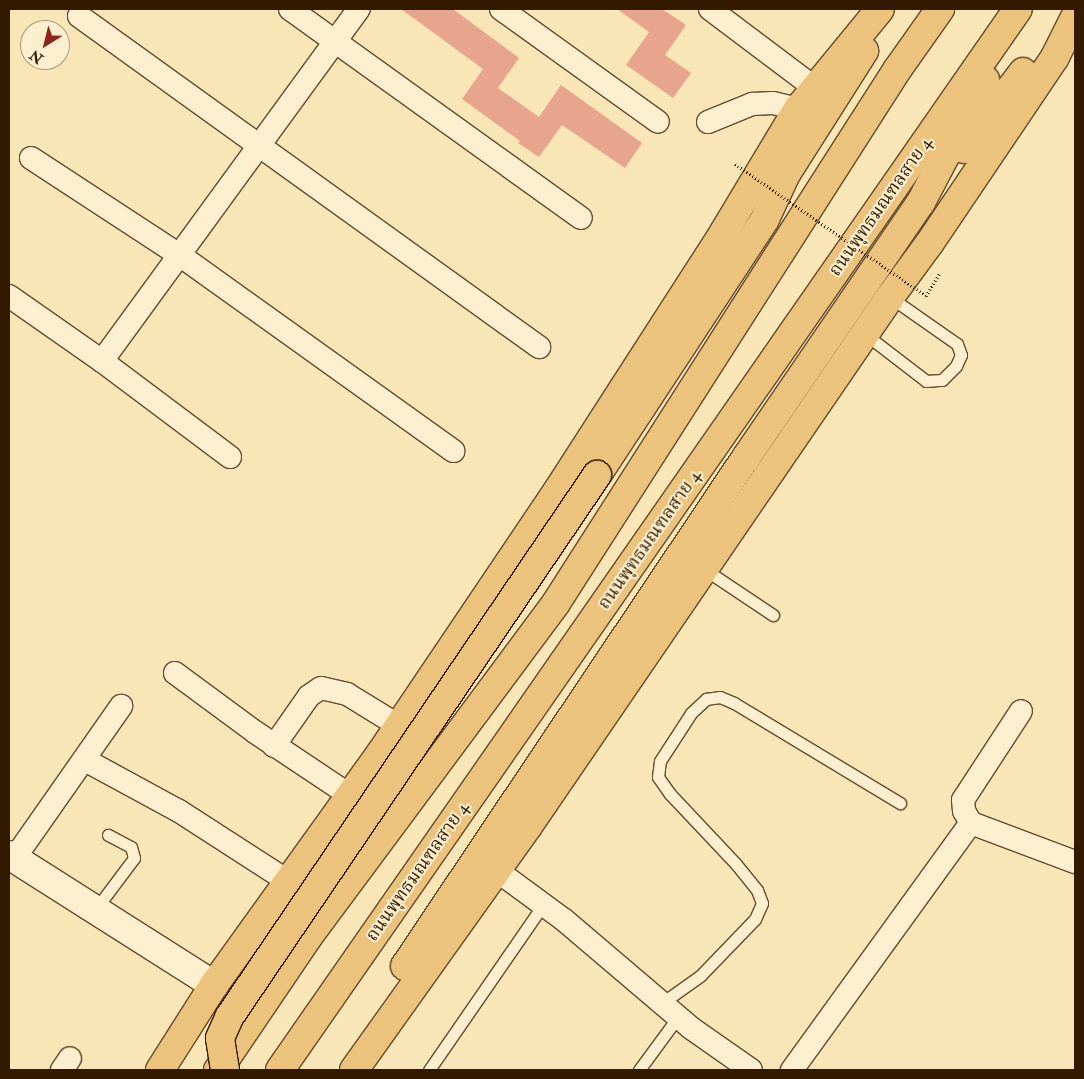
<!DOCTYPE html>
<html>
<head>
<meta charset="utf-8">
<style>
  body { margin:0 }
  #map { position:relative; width:1084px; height:1079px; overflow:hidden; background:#f9e6b7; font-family:"IM FELL Double Pica","Noto Serif Thai",serif }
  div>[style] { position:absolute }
  .building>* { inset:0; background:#e7a58d }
  .path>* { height:3px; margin-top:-1.5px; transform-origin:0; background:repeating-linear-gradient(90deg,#321900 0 1px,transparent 0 3.5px) }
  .roads { filter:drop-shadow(1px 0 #644c2e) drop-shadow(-1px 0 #644c2e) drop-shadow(0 1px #644c2e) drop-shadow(0 -1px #644c2e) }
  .lane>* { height:11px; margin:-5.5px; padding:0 5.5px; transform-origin:5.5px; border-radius:5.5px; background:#fbefd0 }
  .street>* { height:22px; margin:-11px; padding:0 11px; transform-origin:11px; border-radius:11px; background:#fbefd0 }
  .secondary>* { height:28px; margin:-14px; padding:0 14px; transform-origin:14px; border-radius:14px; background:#fbefd0 }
  .primary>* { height:28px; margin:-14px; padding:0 14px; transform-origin:14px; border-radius:14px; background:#ecc37c }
  .path-bridge>* { height:3px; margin-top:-1.5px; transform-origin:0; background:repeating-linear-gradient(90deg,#321900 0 1px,transparent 0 3.5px) }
  .bridges { filter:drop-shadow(1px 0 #321900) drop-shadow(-1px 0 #321900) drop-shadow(0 1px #321900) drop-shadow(0 -1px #321900) }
  .primary-bridge>* { height:28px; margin:-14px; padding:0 14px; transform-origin:14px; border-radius:14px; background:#ecc37c }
  span { translate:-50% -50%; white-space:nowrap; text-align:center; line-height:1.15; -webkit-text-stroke:4px #fbefd0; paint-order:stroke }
  .street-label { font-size:18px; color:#321900 }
  .frame { position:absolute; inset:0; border:10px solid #321900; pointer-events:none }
  .north { position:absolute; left:20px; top:20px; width:50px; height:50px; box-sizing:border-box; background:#fbefd0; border:1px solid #ab997d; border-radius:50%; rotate:216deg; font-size:14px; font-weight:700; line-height:20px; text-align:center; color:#321900 }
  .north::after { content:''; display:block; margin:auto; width:18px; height:22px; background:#8f2418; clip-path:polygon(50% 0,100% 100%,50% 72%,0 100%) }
</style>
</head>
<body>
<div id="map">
  <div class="building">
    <div style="clip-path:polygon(401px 9px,453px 9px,519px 58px,498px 88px,539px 117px,561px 85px,642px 143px,625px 168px,562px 125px,539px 157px,518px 143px,520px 141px,462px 99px,483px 69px)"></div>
    <div style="clip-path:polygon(617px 9px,662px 9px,686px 25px,665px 55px,691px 73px,673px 98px,626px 65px,649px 32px)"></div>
  </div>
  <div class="path">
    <div style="left:926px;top:296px;width:26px;rotate:-59deg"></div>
  </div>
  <div class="roads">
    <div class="lane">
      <div style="left:865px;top:334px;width:77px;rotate:37.6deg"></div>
      <div style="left:926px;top:381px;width:16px;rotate:-4deg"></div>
      <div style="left:942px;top:380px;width:20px;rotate:-45deg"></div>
      <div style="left:956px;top:366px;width:12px;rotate:-66deg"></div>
      <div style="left:961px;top:355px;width:12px;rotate:-110deg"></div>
      <div style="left:957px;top:344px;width:82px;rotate:-145deg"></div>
      <div style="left:704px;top:569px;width:83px;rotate:33.7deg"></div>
      <div style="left:95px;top:910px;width:65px;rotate:-53.1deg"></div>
      <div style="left:134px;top:858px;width:11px;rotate:-105deg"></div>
      <div style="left:131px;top:847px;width:26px;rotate:-152deg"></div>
      <div style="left:662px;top:1003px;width:47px;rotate:-35.4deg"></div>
      <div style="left:700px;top:976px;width:79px;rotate:-46deg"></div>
      <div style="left:755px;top:919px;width:17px;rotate:-66deg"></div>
      <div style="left:762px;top:903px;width:14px;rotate:-111deg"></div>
      <div style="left:757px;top:890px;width:33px;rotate:-129deg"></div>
      <div style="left:736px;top:864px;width:96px;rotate:-133.3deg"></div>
      <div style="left:670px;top:794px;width:21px;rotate:-125deg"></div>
      <div style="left:658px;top:777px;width:16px;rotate:-83deg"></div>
      <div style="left:660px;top:761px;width:57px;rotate:-57.1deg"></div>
      <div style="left:691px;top:713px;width:21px;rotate:-43deg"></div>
      <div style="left:706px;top:699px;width:14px;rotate:-8deg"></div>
      <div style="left:720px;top:697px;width:15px;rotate:23deg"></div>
      <div style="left:734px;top:703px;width:194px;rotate:31.1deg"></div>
      <div style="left:429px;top:1070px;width:201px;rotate:-55.4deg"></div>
      <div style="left:639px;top:1070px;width:66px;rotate:-53.7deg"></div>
    </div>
    <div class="street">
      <div style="left:290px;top:9px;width:358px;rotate:35.7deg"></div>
      <div style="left:501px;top:9px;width:193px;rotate:35.7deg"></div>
      <div style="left:710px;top:9px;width:131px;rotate:37deg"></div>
      <div style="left:79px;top:16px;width:567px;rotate:35.74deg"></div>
      <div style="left:708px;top:122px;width:48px;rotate:-22.2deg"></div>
      <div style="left:752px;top:104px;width:21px;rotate:-3deg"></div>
      <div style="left:773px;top:103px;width:26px;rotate:13deg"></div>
      <div style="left:31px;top:158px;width:179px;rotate:33.2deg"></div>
      <div style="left:181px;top:256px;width:335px;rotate:35.6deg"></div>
      <div style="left:9px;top:296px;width:113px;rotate:35deg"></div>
      <div style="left:102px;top:361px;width:160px;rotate:36.9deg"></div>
      <div style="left:102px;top:361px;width:436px;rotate:-53.9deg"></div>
      <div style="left:175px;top:673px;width:99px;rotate:36.4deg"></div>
      <div style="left:255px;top:732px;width:115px;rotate:33.7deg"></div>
      <div style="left:274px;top:746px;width:61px;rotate:-55deg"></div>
      <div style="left:309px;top:696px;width:14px;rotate:-34deg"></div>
      <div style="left:321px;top:688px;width:27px;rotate:13deg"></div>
      <div style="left:347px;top:694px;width:61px;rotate:31.6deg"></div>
      <div style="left:85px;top:760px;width:107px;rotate:28.5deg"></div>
      <div style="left:179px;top:811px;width:131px;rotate:32.8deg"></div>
      <div style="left:971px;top:823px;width:14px;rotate:-120deg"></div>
      <div style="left:964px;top:811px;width:11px;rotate:-95deg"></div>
      <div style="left:963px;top:800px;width:106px;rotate:-56.9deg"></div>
      <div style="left:14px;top:859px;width:187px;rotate:-55deg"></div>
      <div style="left:496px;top:870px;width:83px;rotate:36.2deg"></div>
      <div style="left:563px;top:919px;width:168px;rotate:40.4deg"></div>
      <div style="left:691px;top:1028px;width:73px;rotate:35deg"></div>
      <div style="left:62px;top:1070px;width:14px;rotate:-56deg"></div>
      <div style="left:792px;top:1070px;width:305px;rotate:-54.1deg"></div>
      <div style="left:971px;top:823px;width:111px;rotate:20.6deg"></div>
    </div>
    <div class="secondary">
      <div style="left:9px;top:855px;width:243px;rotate:32.4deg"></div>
    </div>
    <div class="primary">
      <div style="left:964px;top:149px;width:97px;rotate:-52.5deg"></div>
      <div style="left:597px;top:475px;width:306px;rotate:-56.7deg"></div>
      <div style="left:765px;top:219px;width:50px;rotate:-65deg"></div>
      <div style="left:786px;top:174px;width:146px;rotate:-57.6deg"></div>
      <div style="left:405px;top:966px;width:614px;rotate:-56.15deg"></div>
      <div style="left:747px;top:456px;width:308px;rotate:-55.6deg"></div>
      <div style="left:921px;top:202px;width:138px;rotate:-62.3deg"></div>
      <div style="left:160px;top:1070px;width:101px;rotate:-57.6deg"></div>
      <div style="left:214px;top:985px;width:284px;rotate:-54.3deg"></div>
      <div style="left:380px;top:754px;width:318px;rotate:-56deg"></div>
      <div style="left:558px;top:490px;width:307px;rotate:-57.2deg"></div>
      <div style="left:724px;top:232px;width:144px;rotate:-59deg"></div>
      <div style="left:798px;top:109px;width:129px;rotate:-50.6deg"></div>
      <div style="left:218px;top:1070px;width:161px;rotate:-55.9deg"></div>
      <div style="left:308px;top:937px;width:416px;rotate:-53.4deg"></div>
      <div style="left:556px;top:603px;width:633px;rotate:-57.39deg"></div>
      <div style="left:897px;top:70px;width:75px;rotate:-54.8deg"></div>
      <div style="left:280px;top:1070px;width:1292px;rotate:-55.18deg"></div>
      <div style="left:354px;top:1070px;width:300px;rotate:-54.5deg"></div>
      <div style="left:528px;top:826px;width:641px;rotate:-55.62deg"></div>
      <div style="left:890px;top:297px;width:66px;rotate:-53.7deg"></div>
      <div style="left:929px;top:244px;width:225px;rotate:-56deg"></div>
      <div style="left:1055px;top:57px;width:45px;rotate:-63.4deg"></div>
    </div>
  </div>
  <div class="path-bridge">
    <div style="left:735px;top:164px;width:232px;rotate:34.6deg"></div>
  </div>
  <div class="bridges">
    <div class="primary-bridge">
      <div style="left:225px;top:1070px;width:32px;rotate:-99deg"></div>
      <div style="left:220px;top:1038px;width:24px;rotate:-66deg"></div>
      <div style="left:230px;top:1016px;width:654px;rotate:-55.85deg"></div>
    </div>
  </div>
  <div class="street-label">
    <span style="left:881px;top:207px;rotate:-55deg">ถนนพุทธมณฑลสาย 4</span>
    <span style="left:650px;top:540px;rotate:-55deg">ถนนพุทธมณฑลสาย 4</span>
    <span style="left:418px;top:872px;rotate:-55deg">ถนนพุทธมณฑลสาย 4</span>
  </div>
  <div class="frame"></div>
  <div class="north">N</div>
</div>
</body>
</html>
